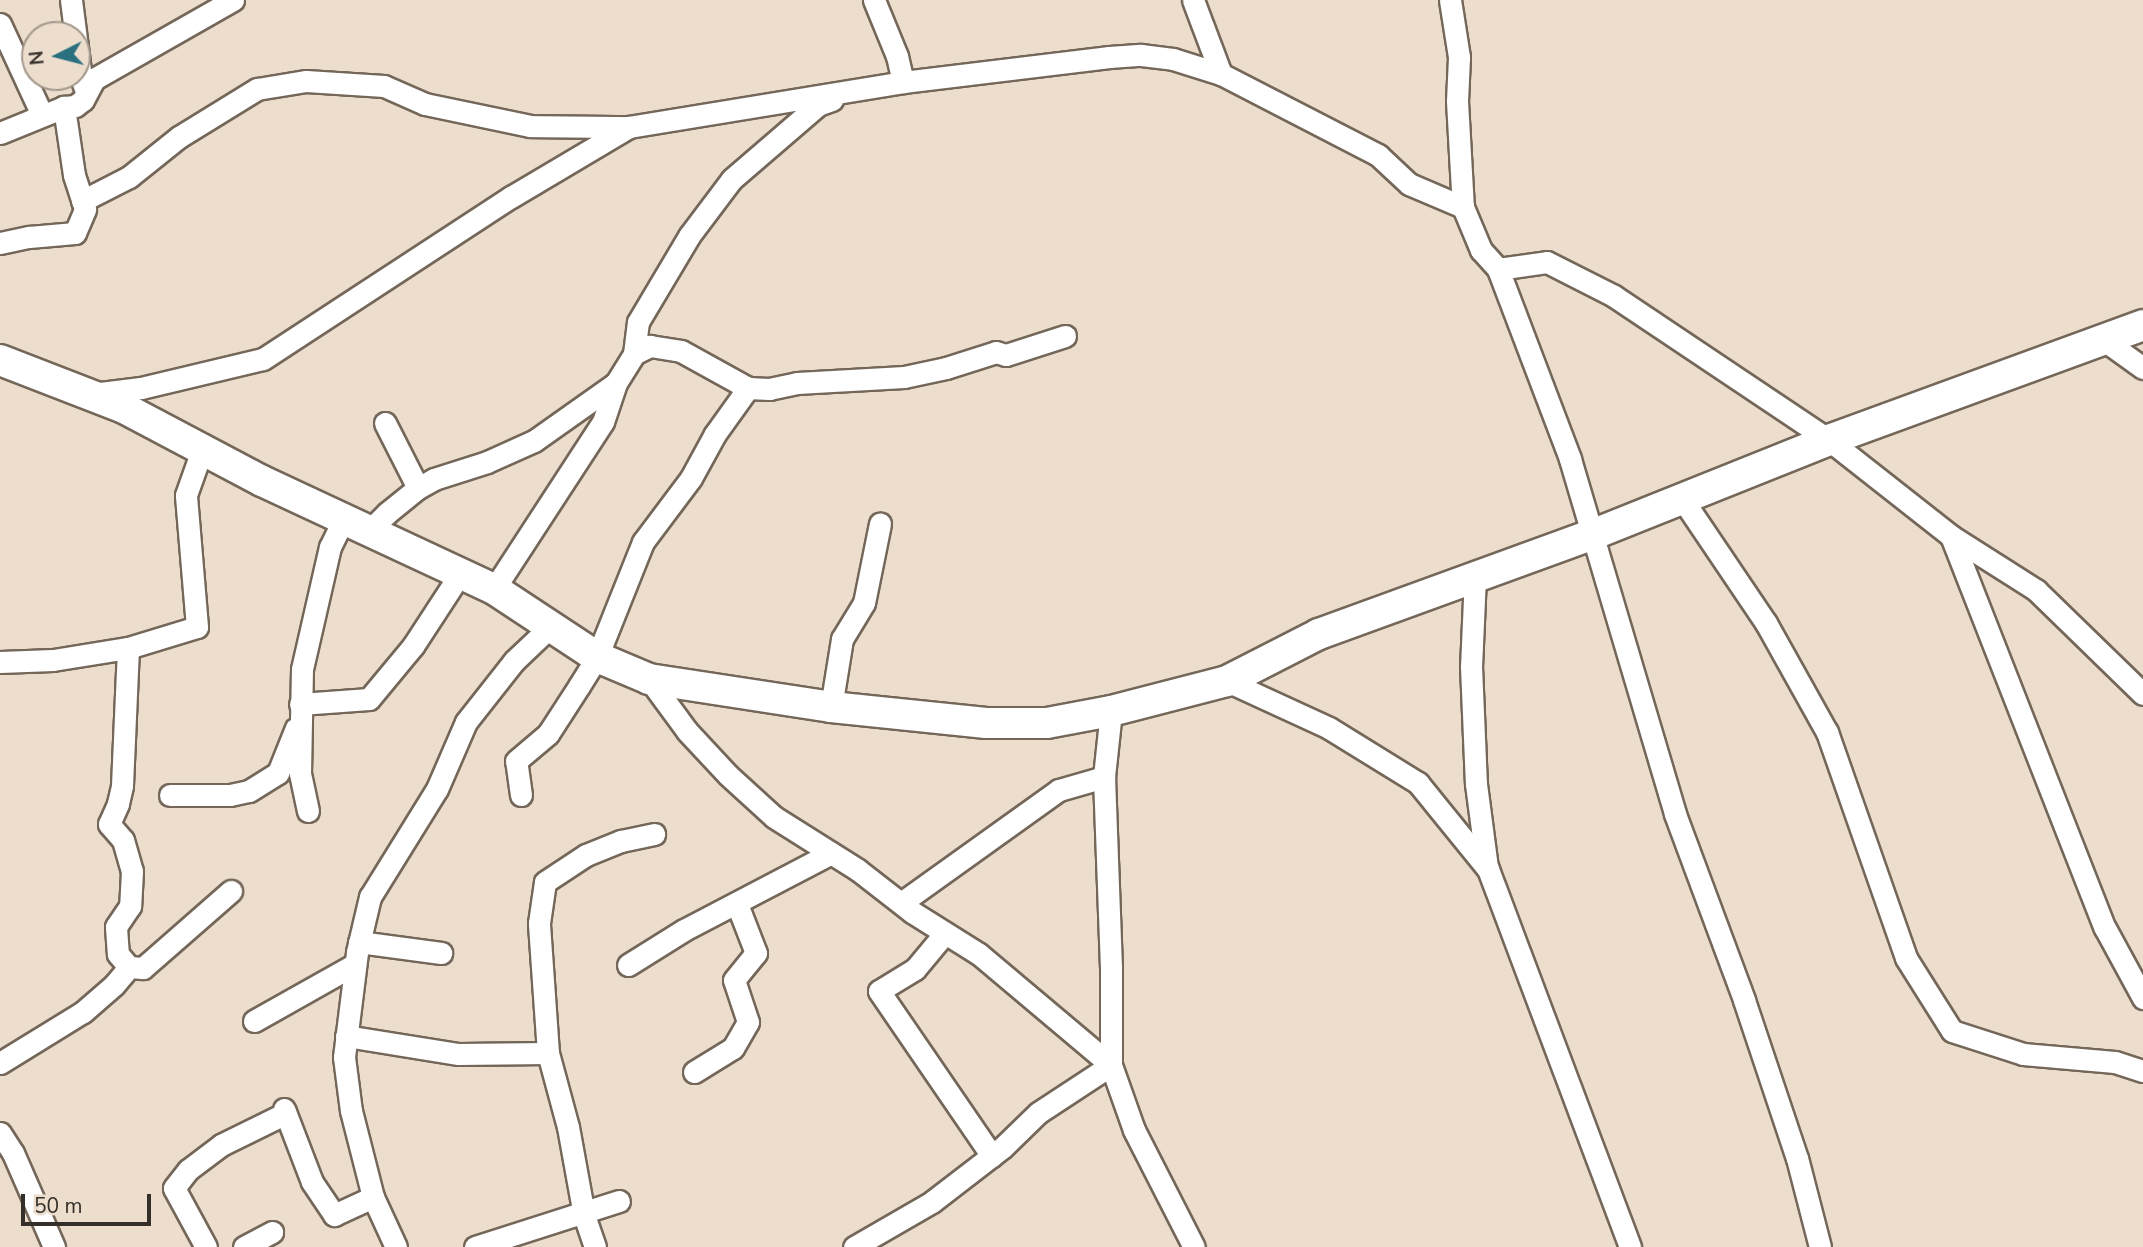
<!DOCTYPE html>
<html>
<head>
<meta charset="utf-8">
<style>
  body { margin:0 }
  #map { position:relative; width:2143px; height:1247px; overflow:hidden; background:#ecddcd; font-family:"Nunito Sans",sans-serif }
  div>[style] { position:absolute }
  .roads { filter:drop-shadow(2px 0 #746759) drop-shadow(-2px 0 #746759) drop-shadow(0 2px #746759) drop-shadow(0 -2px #746759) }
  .street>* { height:21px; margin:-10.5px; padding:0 10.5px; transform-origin:10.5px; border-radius:10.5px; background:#fff }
  .secondary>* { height:30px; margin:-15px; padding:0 15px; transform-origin:15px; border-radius:15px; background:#fff }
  span { translate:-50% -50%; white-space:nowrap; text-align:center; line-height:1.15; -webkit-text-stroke:5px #ecddcd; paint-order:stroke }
  .north { position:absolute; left:21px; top:21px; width:70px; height:70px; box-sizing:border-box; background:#ecddcd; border:2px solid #a2978b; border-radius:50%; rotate:264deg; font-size:19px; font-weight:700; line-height:28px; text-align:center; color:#342f29 }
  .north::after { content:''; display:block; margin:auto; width:24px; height:32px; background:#2b707f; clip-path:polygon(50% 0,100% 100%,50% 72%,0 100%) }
  .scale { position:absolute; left:21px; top:1194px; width:130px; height:32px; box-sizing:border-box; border:4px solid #342f29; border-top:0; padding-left:9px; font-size:21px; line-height:24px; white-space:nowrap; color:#342f29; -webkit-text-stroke:5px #ecddcd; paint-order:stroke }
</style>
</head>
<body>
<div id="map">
  <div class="roads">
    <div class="street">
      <div style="left:71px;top:0;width:79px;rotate:82.7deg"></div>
      <div style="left:81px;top:78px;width:14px;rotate:69deg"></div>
      <div style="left:874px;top:0;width:61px;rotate:67.7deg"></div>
      <div style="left:897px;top:56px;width:27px;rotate:77deg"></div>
      <div style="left:1193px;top:0;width:79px;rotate:69.3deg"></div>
      <div style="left:1450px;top:0;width:58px;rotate:81deg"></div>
      <div style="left:1459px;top:57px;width:44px;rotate:92.6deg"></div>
      <div style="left:1457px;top:101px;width:106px;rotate:86.8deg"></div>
      <div style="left:0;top:24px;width:100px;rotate:65.2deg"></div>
      <div style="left:0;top:133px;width:69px;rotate:-22.1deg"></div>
      <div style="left:64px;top:107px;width:11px;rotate:-5deg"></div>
      <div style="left:75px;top:106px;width:10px;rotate:-37deg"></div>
      <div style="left:83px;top:100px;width:24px;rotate:-62deg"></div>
      <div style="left:94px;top:79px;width:160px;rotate:-29.6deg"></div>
      <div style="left:82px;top:201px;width:53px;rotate:-27.1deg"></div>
      <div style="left:129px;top:177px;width:64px;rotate:-38.7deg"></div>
      <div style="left:179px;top:137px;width:92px;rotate:-31.6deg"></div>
      <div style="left:257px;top:89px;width:50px;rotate:-9.3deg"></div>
      <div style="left:306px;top:81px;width:78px;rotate:3.7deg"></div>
      <div style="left:384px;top:86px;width:45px;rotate:23.7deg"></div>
      <div style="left:425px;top:104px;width:107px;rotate:11.8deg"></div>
      <div style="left:530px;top:126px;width:99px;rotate:0.6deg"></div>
      <div style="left:0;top:243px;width:30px;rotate:-12deg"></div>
      <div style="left:29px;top:237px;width:46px;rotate:-5deg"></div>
      <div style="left:75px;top:233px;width:26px;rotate:-67deg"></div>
      <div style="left:85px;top:209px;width:36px;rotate:-108deg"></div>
      <div style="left:74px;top:175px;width:69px;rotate:-98.4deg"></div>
      <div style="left:1498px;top:269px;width:49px;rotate:-8.1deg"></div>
      <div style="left:1547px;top:262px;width:75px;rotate:26.9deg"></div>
      <div style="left:1614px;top:296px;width:259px;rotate:33.8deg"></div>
      <div style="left:1829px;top:440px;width:155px;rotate:38.2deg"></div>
      <div style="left:1951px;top:536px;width:101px;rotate:32.4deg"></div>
      <div style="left:2036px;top:590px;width:149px;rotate:44.2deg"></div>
      <div style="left:2104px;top:340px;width:48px;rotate:35.7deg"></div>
      <div style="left:634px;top:354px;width:18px;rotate:-27deg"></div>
      <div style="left:650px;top:346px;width:31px;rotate:9deg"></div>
      <div style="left:681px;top:351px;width:77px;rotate:28.9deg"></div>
      <div style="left:748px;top:388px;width:21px;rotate:3deg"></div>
      <div style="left:769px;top:389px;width:29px;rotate:-12deg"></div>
      <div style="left:797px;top:383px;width:107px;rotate:-3.2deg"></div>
      <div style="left:904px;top:377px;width:43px;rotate:-12.1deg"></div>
      <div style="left:946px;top:368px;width:52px;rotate:-17.7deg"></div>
      <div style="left:996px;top:352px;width:10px;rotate:17deg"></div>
      <div style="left:1006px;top:355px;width:62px;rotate:-17.9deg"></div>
      <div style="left:92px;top:394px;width:49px;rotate:-7deg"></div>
      <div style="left:141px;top:388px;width:125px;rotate:-13.4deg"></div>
      <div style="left:263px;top:359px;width:296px;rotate:-33.2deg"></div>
      <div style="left:511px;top:197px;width:137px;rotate:-30.7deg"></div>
      <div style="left:629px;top:127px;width:278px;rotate:-9.3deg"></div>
      <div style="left:903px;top:82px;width:208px;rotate:-6.9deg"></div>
      <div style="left:1109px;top:57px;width:32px;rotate:-4deg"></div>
      <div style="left:1141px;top:55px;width:32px;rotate:7deg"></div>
      <div style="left:1173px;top:59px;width:50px;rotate:17.4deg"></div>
      <div style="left:1221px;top:74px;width:177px;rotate:27.3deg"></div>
      <div style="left:1378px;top:155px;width:42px;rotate:43.1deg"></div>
      <div style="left:1409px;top:184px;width:59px;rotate:23.1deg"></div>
      <div style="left:1463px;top:207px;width:47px;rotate:67.3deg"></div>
      <div style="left:1481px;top:250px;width:25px;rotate:48deg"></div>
      <div style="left:1498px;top:269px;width:203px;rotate:69.2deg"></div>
      <div style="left:1570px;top:459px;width:370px;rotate:73.5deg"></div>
      <div style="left:1675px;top:814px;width:198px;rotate:69.6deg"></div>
      <div style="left:1744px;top:1000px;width:167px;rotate:71.5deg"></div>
      <div style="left:1797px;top:1158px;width:92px;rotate:75.5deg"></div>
      <div style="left:385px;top:423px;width:73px;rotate:63.1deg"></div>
      <div style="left:1683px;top:500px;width:148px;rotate:56deg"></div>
      <div style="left:1766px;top:623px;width:125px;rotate:60.8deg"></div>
      <div style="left:1827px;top:732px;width:239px;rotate:70.7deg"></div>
      <div style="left:1906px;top:958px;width:86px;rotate:57.8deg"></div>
      <div style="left:1952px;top:1031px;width:75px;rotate:17.9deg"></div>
      <div style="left:2023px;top:1054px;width:92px;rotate:5deg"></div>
      <div style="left:2115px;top:1062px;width:29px;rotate:18deg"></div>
      <div style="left:373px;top:535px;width:10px;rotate:-79deg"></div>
      <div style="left:375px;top:525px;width:17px;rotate:-45deg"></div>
      <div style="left:387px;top:513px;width:40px;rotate:-39deg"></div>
      <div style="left:418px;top:488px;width:18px;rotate:-29deg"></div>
      <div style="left:434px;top:479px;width:56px;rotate:-17.8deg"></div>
      <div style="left:487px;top:462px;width:51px;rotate:-24.1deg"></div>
      <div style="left:534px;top:441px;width:100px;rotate:-35.3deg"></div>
      <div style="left:1951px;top:536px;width:421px;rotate:68.6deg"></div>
      <div style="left:2105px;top:928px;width:80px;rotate:61.5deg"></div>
      <div style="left:1475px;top:576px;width:90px;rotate:92.5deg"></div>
      <div style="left:1471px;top:666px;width:118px;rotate:87.6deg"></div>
      <div style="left:1476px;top:784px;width:84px;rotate:82.5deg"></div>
      <div style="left:494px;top:589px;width:199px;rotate:-56.9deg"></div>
      <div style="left:603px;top:422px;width:41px;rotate:-71.6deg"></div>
      <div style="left:616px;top:383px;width:34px;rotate:-58deg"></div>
      <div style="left:634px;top:354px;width:32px;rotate:-83deg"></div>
      <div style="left:638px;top:322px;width:100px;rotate:-59.3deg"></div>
      <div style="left:689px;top:236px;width:71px;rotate:-53deg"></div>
      <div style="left:732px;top:179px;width:113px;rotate:-40.7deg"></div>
      <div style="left:818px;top:105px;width:15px;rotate:-20deg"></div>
      <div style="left:128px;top:648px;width:138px;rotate:92.5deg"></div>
      <div style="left:122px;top:786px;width:18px;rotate:103deg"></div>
      <div style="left:118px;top:804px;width:22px;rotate:114deg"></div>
      <div style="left:109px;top:824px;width:21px;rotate:49deg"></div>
      <div style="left:123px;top:840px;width:32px;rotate:74deg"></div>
      <div style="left:132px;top:871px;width:35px;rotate:93deg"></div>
      <div style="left:130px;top:906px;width:25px;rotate:124deg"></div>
      <div style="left:116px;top:927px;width:27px;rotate:86deg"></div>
      <div style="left:118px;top:954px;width:17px;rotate:50deg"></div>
      <div style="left:0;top:662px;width:53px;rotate:-2.2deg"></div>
      <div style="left:53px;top:660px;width:76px;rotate:-9.1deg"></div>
      <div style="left:128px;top:648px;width:72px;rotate:-16.9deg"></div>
      <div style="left:197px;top:627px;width:132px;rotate:-94.8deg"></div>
      <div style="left:186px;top:495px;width:48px;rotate:-70.4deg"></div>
      <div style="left:649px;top:679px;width:64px;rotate:53.8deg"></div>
      <div style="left:687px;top:731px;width:60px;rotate:47deg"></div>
      <div style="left:728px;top:775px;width:62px;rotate:42.4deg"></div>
      <div style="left:774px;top:817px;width:99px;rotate:32.2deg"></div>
      <div style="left:858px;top:870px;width:68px;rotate:37.9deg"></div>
      <div style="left:912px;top:912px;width:79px;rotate:32.1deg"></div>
      <div style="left:979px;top:954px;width:172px;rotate:40.1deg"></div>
      <div style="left:1111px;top:1065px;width:87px;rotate:146.7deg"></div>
      <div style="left:1038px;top:1113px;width:50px;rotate:135.8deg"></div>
      <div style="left:1002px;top:1148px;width:88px;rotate:142.4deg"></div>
      <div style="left:932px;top:1202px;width:90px;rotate:150deg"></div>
      <div style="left:1227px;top:681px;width:112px;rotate:24.7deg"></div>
      <div style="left:1329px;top:728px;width:105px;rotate:31.7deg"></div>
      <div style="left:1418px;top:783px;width:111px;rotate:50.9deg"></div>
      <div style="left:1488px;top:869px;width:404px;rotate:69.4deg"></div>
      <div style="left:300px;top:704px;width:69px;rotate:-4.1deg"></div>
      <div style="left:369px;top:699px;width:69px;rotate:-50.3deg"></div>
      <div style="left:413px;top:646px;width:86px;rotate:-56.9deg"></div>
      <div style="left:831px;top:707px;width:69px;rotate:-80.8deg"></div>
      <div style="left:842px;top:639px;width:42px;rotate:-58.6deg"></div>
      <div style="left:864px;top:603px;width:81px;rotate:-78.6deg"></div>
      <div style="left:1111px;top:711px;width:66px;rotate:96.1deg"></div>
      <div style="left:1104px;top:777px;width:190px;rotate:87.9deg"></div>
      <div style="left:1111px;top:967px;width:98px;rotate:90deg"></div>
      <div style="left:1111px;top:1065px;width:69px;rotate:70.5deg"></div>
      <div style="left:1134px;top:1130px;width:131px;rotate:62.9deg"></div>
      <div style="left:170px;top:795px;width:60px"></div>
      <div style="left:230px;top:795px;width:19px;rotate:-12deg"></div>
      <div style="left:249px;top:791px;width:34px;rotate:-32deg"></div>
      <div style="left:278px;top:773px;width:48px;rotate:-68.2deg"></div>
      <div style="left:521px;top:795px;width:34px;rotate:-98deg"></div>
      <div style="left:516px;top:761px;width:42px;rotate:-40.2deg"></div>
      <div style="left:548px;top:734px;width:57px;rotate:-57.1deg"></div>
      <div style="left:579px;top:686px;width:34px;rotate:-58deg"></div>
      <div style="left:597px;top:657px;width:124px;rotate:-68.2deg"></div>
      <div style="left:643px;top:542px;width:80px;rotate:-53.1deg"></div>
      <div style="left:691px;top:478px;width:50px;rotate:-61.4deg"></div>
      <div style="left:715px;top:434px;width:57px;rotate:-54.3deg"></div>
      <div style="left:308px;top:811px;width:39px;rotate:-102deg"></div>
      <div style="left:300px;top:773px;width:104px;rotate:-88.9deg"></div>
      <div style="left:302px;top:669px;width:125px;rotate:-77.1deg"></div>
      <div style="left:330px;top:547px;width:30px;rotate:-64deg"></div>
      <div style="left:901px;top:903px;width:194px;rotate:-35.6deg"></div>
      <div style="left:1059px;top:790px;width:47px;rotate:-16.1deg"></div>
      <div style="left:945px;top:933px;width:47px;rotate:129.8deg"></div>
      <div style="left:915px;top:969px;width:42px;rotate:148.6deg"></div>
      <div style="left:879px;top:991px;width:200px;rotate:55.6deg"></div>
      <div style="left:359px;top:942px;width:83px;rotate:7.6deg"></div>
      <div style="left:628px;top:965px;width:66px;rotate:-32deg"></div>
      <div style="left:684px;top:930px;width:166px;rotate:-27.6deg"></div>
      <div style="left:254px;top:1021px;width:116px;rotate:-29.4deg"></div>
      <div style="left:346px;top:1036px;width:114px;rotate:9.1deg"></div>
      <div style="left:459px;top:1054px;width:89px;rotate:-0.6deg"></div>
      <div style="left:0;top:1063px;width:97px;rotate:-31.6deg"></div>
      <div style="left:83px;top:1012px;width:41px;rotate:-41.1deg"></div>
      <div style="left:114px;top:985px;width:23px;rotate:-50deg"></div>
      <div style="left:129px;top:967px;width:14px;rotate:4deg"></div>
      <div style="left:143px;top:968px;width:117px;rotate:-41.2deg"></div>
      <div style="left:694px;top:1072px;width:46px;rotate:-31.6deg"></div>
      <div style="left:733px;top:1048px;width:30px;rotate:-60deg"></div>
      <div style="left:748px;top:1022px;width:44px;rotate:-108.4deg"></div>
      <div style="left:734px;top:980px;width:35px;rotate:-51deg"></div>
      <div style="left:756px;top:953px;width:53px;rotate:-111.2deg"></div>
      <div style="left:284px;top:1109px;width:78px;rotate:69deg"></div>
      <div style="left:312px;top:1182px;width:40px;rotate:56deg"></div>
      <div style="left:334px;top:1215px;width:43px;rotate:-24.8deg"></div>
      <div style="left:0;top:1133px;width:24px;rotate:57deg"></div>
      <div style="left:13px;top:1153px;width:103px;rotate:66.4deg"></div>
      <div style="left:206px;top:1247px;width:67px;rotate:-118.5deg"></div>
      <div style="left:174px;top:1188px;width:23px;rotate:-52deg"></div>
      <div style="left:188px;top:1170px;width:41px;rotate:-37.1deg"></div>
      <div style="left:221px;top:1145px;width:72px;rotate:-26.2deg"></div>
      <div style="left:244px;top:1247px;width:32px;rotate:-28deg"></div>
      <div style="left:396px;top:1247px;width:55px;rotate:-114.7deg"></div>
      <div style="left:373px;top:1197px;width:89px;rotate:-104.3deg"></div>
      <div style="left:351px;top:1111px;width:54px;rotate:-97.4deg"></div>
      <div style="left:344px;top:1057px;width:106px;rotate:-82.9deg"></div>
      <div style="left:357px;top:952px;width:57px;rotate:-76.7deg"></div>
      <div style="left:370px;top:897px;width:127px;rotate:-58.2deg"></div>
      <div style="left:437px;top:789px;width:73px;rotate:-66.6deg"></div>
      <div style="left:466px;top:722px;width:78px;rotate:-51.8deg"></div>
      <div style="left:514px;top:661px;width:51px;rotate:-43.4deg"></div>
      <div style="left:475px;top:1247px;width:151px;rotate:-17.7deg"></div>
      <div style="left:595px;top:1247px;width:34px;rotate:-109deg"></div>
      <div style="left:584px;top:1215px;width:89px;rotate:-100.3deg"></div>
      <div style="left:568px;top:1127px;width:77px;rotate:-105.1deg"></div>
      <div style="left:548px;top:1053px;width:130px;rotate:-94deg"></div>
      <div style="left:539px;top:923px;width:41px;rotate:-81.7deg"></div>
      <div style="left:545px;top:882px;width:49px;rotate:-33.4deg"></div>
      <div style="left:586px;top:855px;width:38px;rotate:-22deg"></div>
      <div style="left:621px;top:841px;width:34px;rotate:-12deg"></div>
    </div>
    <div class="secondary">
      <div style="left:0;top:360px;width:133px;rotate:21.2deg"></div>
      <div style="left:124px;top:408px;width:156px;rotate:27.9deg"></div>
      <div style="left:262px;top:481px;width:256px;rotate:25deg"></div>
      <div style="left:494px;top:589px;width:123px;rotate:33.4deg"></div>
      <div style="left:597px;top:657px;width:56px;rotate:22.9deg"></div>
      <div style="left:649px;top:679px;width:184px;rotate:8.7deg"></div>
      <div style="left:831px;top:707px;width:156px;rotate:5.9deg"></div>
      <div style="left:986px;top:723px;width:61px"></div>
      <div style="left:1047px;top:723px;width:65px;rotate:-10.6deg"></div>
      <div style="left:1111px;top:711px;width:120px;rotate:-14.5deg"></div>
      <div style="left:1227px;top:681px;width:103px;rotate:-27.1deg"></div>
      <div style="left:1319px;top:634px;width:293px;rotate:-20deg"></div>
      <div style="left:1594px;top:534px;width:253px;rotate:-21.8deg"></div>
      <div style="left:1829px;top:440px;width:334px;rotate:-20.1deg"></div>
    </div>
  </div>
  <div class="north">N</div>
  <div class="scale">50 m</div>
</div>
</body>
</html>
